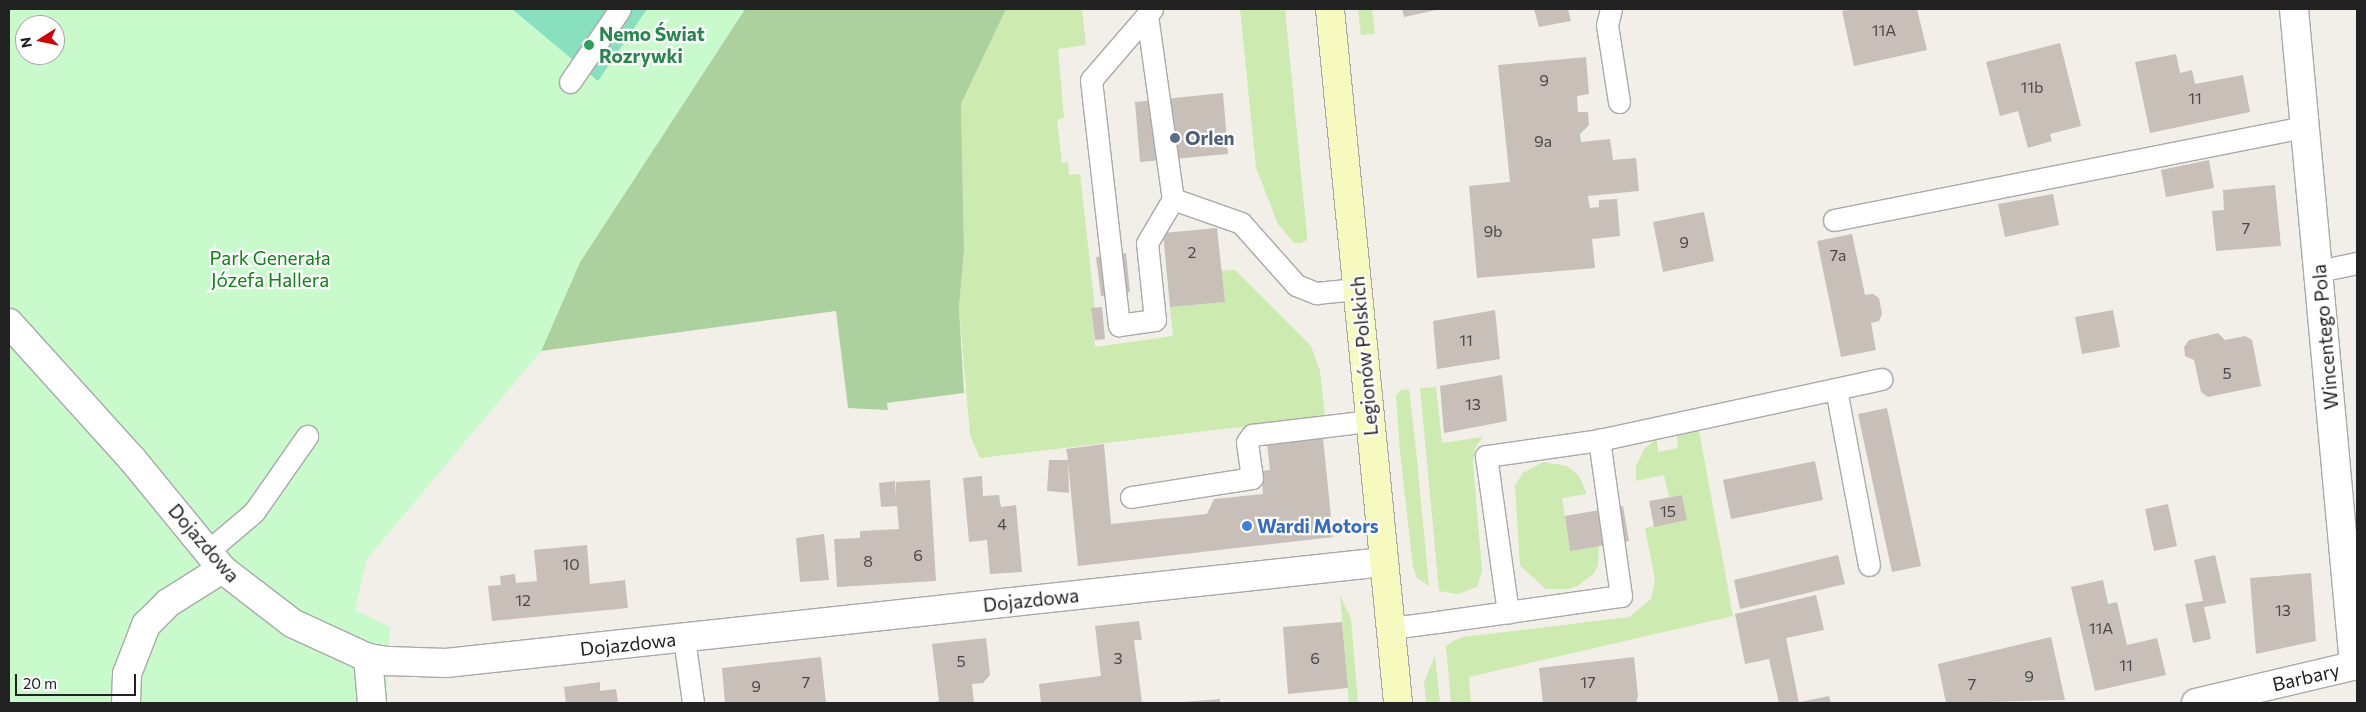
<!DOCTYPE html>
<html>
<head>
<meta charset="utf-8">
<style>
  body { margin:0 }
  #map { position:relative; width:2366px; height:712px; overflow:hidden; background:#f2efe9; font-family:Commissioner,sans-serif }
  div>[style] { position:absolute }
  .grass>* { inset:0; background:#cdebb0 }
  .forest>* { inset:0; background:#add19e }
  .park>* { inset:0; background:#c8facc }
  .pitch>* { inset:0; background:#88e0be }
  .building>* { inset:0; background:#c7bfb8 }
  .roads { filter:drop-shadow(1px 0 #a9a9a9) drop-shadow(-1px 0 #a9a9a9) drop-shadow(0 1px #a9a9a9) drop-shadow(0 -1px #a9a9a9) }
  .lane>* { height:21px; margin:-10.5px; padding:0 10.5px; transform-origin:10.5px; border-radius:10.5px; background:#fff }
  .street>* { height:28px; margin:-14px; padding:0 14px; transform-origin:14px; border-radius:14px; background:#fff }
  .secondary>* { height:28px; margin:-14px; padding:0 14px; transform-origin:14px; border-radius:14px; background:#f7fabf }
  .dots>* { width:14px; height:14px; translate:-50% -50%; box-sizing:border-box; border:2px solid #fff; border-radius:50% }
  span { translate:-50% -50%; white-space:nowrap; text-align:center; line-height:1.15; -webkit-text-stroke:4.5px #fff; paint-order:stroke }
  .number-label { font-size:16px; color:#4b4948 }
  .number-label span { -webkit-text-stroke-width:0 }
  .leisure-label { font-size:19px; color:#27864d; font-weight:700 }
  .left { translate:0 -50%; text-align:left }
  .service-label { font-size:19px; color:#4e5e75; font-weight:700 }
  .park-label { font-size:19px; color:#0c8416 }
  .street-label { font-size:19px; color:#222 }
  .shop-label { font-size:19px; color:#366cbe; font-weight:700 }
  .frame { position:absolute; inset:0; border:10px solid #222; pointer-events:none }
  .north { position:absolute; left:15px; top:15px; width:50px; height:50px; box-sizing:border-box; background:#fff; border:1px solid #a7a7a7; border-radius:50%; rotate:260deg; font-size:14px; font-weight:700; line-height:20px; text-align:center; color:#222 }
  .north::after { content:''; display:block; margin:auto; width:18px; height:22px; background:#d40000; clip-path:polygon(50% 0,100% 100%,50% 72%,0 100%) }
  .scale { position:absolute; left:15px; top:674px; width:121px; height:22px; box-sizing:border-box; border:2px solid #222; border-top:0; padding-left:6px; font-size:15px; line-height:18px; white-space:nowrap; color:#222; -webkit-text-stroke:4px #fff; paint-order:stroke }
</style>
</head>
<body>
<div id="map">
  <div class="grass">
    <div style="clip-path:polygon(1006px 9px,1082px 9px,1086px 45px,1058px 49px,1064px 118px,1057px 120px,1062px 163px,1068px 162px,1069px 175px,1080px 174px,1095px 308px,1091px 309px,1095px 347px,1173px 336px,1170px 307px,1225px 302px,1221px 271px,1235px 270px,1311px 346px,1320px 371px,1325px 417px,980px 458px,970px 435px,959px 308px,964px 250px,961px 104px)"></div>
    <div style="clip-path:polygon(1240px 9px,1285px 9px,1307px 235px,1307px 240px,1301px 243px,1294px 243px,1278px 224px,1256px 168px)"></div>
    <div style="clip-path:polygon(1358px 9px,1372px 9px,1375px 34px,1361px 35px)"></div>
    <div style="clip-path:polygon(1436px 387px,1442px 443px,1483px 437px,1475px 448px,1473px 463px,1482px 571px,1477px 587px,1458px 594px,1439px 591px,1420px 388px)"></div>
    <div style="clip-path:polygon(1409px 389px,1416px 449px,1429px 586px,1417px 578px,1413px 567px,1400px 452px,1396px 395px,1401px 390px)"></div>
    <div style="clip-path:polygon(1697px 419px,1733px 616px,1469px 677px,1471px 703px,1451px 703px,1446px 646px,1453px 641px,1463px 637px,1629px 617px,1651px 599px,1655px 580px,1645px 528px,1687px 520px,1682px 495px,1669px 497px,1664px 475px,1636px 481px,1636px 466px,1644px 449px,1654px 441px,1657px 440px,1658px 452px,1678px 448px,1676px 431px)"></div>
    <div style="clip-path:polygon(1543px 462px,1567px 466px,1579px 476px,1587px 494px,1562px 498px,1570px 550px,1599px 546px,1598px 565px,1594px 573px,1578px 586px,1569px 589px,1546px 589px,1520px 566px,1515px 485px,1523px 473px)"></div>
    <div style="clip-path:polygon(1340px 595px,1351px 619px,1358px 703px,1349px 703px)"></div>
    <div style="clip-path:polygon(1435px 656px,1440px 703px,1426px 703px,1424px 682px)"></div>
  </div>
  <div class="forest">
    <div style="clip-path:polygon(745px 9px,1006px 9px,961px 104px,964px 250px,959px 308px,964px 393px,887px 403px,888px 410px,848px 408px,836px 311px,541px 351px,580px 262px)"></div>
  </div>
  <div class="park">
    <div style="clip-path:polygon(evenodd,9px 9px,745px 9px,580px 262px,541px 351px,367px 559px,355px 610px,390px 627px,386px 703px,9px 703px,9px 9px,25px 25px,55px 25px,55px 55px,25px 55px,25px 25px)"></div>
  </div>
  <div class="pitch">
    <div style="clip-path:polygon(512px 9px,647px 9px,598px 81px)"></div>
  </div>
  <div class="building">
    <div style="clip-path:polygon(1402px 9px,1436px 9px,1436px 10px,1404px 17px)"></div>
    <div style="clip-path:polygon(1534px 9px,1568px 9px,1571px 21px,1539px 27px)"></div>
    <div style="clip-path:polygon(1852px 9px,1917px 9px,1927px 50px,1854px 66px,1842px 11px)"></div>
    <div style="clip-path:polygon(2060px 43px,2081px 126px,2050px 134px,2052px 141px,2028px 148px,2018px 111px,2000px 116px,1986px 62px)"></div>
    <div style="clip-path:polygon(2176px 54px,2180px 73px,2192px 70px,2195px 84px,2243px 75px,2250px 112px,2150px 133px,2135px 62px)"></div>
    <div style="clip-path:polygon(1586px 57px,1589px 94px,1577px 96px,1578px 112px,1588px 112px,1589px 125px,1580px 134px,1581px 142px,1610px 139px,1613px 160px,1636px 158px,1639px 191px,1588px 196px,1590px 208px,1599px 207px,1599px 200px,1617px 199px,1620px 236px,1592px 239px,1595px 268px,1477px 278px,1469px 186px,1510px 182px,1498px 65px)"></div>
    <div style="clip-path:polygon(1223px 93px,1228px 154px,1140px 162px,1135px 102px)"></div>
    <div style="clip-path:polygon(2209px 160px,2214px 188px,2166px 197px,2161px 170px)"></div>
    <div style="clip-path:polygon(2275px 185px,2281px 246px,2216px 251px,2212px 211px,2224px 210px,2223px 190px)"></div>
    <div style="clip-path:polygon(2053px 194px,2059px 225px,2005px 237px,1998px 204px)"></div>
    <div style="clip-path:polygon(1704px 212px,1714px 261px,1663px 272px,1653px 222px)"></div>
    <div style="clip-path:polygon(1217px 228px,1225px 302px,1170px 307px,1163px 233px)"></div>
    <div style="clip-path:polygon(1852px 234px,1865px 295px,1873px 294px,1879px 298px,1882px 314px,1879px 321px,1871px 323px,1876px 350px,1841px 357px,1817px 241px)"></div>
    <div style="clip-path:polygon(1126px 253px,1130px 292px,1101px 296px,1096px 257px)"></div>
    <div style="clip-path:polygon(1102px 307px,1105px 339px,1095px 340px,1091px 308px)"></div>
    <div style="clip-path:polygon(1495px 310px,1500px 359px,1437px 369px,1433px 321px)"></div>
    <div style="clip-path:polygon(2113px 310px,2120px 347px,2082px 354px,2075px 317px)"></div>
    <div style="clip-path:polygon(2218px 333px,2225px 340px,2245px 336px,2252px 340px,2261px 386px,2208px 397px,2201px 392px,2194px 360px,2185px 356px,2184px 347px,2189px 340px)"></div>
    <div style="clip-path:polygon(1502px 375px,1507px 421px,1444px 433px,1440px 386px)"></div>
    <div style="clip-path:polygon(1887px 408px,1921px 566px,1892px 572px,1858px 414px)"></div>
    <div style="clip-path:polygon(1323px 438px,1333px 537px,1078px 566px,1068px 462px,1069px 493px,1047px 491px,1049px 460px,1068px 460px,1066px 449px,1104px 444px,1111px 524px,1207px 514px,1214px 499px,1263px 494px,1261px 471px,1270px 470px,1267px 443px)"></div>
    <div style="clip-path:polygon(1815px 461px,1823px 500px,1731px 519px,1723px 480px)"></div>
    <div style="clip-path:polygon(982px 476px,983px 496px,999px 495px,1001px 507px,1016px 505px,1022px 572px,990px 574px,987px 540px,969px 542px,963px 478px)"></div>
    <div style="clip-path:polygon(930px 480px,936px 581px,837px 587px,834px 539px,860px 538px,860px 531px,899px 529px,897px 506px,881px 507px,879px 483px,895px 481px,896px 499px,896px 482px)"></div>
    <div style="clip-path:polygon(1682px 495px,1687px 520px,1654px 527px,1649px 501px)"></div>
    <div style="clip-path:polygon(2168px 504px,2177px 546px,2154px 551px,2145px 509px)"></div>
    <div style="clip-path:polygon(1623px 506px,1629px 541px,1570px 551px,1565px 516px)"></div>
    <div style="clip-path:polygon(824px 534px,829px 580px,800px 582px,796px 538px)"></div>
    <div style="clip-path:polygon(587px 545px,590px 584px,625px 580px,628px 608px,492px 621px,488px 586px,501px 585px,500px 576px,515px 574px,516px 583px,537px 581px,534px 550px)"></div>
    <div style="clip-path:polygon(1838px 555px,1845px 584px,1740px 609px,1734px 580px)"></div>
    <div style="clip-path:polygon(2215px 555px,2226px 603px,2204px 607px,2211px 639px,2193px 643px,2185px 604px,2203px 601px,2194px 560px)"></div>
    <div style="clip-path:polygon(2311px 573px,2316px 641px,2256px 654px,2250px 578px)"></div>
    <div style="clip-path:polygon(2103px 580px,2108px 604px,2117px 602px,2127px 645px,2157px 638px,2166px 675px,2095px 691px,2071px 587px)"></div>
    <div style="clip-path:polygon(1816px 595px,1824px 630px,1786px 638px,1799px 703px,1779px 703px,1769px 659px,1745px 664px,1735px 614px)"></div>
    <div style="clip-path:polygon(1139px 621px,1142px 640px,1134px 640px,1142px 703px,1041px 703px,1039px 684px,1101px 676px,1095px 626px)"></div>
    <div style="clip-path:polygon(1342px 622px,1348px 688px,1288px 694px,1283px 627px)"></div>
    <div style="clip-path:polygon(2051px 637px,2065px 700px,1946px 703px,1938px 664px)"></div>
    <div style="clip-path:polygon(986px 638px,990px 675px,983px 683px,972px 684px,974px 703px,933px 703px,939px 701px,932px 644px)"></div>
    <div style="clip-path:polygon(821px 657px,826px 703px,725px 703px,722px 668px)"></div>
    <div style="clip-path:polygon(1634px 657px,1638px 696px,1636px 703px,1543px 703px,1539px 668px)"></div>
    <div style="clip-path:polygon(600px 682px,600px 691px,616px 689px,618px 703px,566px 703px,564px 687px)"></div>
    <div style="clip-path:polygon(1829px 696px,1831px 703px,1800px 703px,1800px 702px)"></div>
    <div style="clip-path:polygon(1220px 699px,1220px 703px,1183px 703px,1183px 702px)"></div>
  </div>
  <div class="roads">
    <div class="lane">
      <div style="left:1152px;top:9px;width:8px;rotate:130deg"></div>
      <div style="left:1147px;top:15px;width:186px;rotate:82deg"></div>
      <div style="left:1173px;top:199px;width:72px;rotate:19.4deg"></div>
      <div style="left:1241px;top:223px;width:83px;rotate:48.4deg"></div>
      <div style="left:1296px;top:285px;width:22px;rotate:22deg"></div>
      <div style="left:1316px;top:293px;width:41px;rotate:-5.6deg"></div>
      <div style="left:1611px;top:9px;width:16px;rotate:104deg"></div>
      <div style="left:1607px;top:25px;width:78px;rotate:81.1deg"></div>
      <div style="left:1147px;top:15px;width:86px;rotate:130.7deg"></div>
      <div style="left:1091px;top:80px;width:247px;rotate:83.5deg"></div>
      <div style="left:1119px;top:325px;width:36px;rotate:-8deg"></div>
      <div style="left:1155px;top:320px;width:77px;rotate:-95.9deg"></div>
      <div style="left:1147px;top:243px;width:51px;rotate:-59.4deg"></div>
      <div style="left:570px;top:82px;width:88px;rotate:-55.6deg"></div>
      <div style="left:1834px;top:220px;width:480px;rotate:-11.2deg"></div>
      <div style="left:2319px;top:271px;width:39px;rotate:-12deg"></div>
      <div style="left:1836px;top:389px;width:179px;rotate:79.4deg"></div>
      <div style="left:1599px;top:440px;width:289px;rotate:-12.2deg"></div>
      <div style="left:1131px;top:497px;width:122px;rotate:-8.9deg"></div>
      <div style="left:1252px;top:478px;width:36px;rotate:-98deg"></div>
      <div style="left:1247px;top:442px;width:9px;rotate:-54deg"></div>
      <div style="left:1252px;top:435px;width:119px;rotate:-6.8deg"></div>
      <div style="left:208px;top:551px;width:60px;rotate:-40.3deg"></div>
      <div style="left:254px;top:512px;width:93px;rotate:-55.1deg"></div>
      <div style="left:1391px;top:628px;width:46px;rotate:-7.4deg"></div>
      <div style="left:1437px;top:622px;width:72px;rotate:-8deg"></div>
      <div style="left:1508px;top:612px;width:114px;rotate:-8.1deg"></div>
      <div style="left:1621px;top:596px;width:158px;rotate:-98deg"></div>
      <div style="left:1599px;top:440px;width:114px;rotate:171.9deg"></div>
      <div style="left:1486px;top:456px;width:158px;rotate:82deg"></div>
      <div style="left:684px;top:638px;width:66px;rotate:82.1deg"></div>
    </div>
    <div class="street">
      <div style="left:2294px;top:9px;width:659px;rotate:84.77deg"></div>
      <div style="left:9px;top:323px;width:183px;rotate:47.9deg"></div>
      <div style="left:132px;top:459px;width:142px;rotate:50.7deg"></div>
      <div style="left:222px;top:569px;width:88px;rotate:37.6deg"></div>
      <div style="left:292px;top:623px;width:84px;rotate:24.7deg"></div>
      <div style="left:368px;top:658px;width:20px;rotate:9deg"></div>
      <div style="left:388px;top:661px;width:58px;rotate:2deg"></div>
      <div style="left:446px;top:663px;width:943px;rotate:-6.15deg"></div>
      <div style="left:368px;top:658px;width:45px;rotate:84.9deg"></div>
      <div style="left:126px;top:703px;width:29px;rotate:-88deg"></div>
      <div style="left:127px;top:674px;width:53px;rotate:-68.8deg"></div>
      <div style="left:146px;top:625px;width:31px;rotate:-45deg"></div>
      <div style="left:168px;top:603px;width:64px;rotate:-32.2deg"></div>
      <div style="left:2196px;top:703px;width:165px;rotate:-13.3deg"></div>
    </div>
    <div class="secondary">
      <div style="left:1330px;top:9px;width:697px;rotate:84.4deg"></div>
    </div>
  </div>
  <div class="dots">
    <div style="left:589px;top:45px;background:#2e9e5b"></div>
    <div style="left:1175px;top:138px;background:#5c6f8a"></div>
    <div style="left:1247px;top:526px;background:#3f7fe0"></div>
  </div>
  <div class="number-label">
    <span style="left:1884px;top:30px">11A</span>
    <span style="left:1544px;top:80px">9</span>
    <span style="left:2032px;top:87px">11b</span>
    <span style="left:2195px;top:98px">11</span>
    <span style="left:1543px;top:141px">9a</span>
    <span style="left:2246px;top:228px">7</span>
    <span style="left:1493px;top:231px">9b</span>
    <span style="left:1684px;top:242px">9</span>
    <span style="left:1192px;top:252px">2</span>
    <span style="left:1838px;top:255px">7a</span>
    <span style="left:1466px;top:340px">11</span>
    <span style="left:2227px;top:373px">5</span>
    <span style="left:1473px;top:404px">13</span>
    <span style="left:1668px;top:511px">15</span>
    <span style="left:1002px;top:524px">4</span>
    <span style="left:918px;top:555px">6</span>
    <span style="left:868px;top:561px">8</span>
    <span style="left:571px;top:564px">10</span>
    <span style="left:523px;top:600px">12</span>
    <span style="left:2283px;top:610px">13</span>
    <span style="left:2101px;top:628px">11A</span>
    <span style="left:1118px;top:658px">3</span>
    <span style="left:1315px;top:658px">6</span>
    <span style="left:961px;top:661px">5</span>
    <span style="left:2126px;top:665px">11</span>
    <span style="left:2029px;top:676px">9</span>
    <span style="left:806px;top:682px">7</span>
    <span style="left:1588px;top:682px">17</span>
    <span style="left:1972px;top:684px">7</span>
    <span style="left:756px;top:686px">9</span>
  </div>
  <div class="leisure-label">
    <span class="left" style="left:599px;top:45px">Nemo Świat<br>Rozrywki</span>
  </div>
  <div class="service-label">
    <span class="left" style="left:1185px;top:138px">Orlen</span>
  </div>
  <div class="park-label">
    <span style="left:270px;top:269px">Park Generała<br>Józefa Hallera</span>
  </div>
  <div class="street-label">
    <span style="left:2325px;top:337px;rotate:-95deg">Wincentego Pola</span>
    <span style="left:1364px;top:356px;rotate:-95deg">Legionów Polskich</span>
    <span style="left:204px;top:543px;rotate:49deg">Dojazdowa</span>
    <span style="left:1031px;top:600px;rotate:-6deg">Dojazdowa</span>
    <span style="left:628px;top:644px;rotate:-6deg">Dojazdowa</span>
    <span style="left:2306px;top:677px;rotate:-13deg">Barbary</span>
  </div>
  <div class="shop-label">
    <span class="left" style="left:1257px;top:526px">Wardi Motors</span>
  </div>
  <div class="frame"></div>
  <div class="north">N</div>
  <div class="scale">20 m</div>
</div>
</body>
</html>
